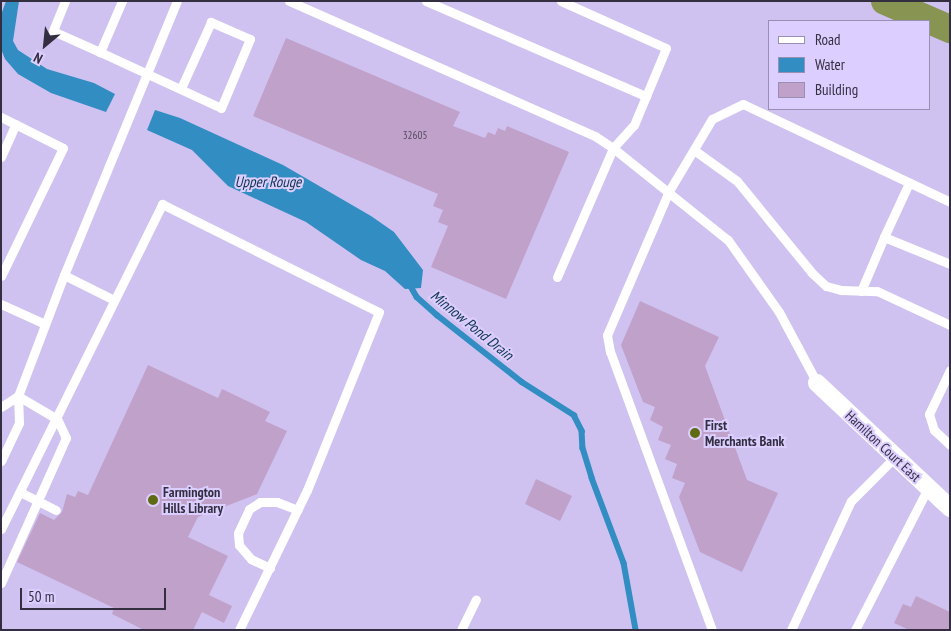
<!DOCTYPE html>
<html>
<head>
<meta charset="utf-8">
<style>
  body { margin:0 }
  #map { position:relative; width:951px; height:631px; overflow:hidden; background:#cfc2f1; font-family:"PT Sans Narrow",sans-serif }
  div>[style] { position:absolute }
  .water>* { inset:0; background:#318dc2 }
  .stream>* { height:5.5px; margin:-2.75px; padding:0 2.75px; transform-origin:2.75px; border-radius:2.75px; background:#318dc2 }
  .building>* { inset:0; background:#c0a1ca }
  .service>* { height:9px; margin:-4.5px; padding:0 4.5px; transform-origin:4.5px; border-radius:4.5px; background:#fff }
  .minor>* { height:18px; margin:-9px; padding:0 9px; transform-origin:9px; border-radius:9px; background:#fff }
  .motorway>* { height:28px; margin:-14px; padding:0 14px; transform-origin:14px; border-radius:14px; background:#889452 }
  .dots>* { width:14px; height:14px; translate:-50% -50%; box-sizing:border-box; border:2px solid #dccfff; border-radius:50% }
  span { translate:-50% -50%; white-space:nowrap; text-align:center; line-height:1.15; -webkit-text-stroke:4px #dccfff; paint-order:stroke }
  .number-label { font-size:11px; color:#564b62 }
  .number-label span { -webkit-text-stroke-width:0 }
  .poi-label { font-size:14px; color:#332e40; font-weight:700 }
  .left { translate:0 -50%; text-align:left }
  .street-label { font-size:14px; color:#332e40 }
  .water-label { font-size:15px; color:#0e354c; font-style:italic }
  .frame { position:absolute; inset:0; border:2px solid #332e40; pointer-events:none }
  .legend { position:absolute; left:768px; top:20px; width:162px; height:90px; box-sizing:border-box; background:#dccfff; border:1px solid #988fb3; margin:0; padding:6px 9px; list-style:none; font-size:15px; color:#332e40 }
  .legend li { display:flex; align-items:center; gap:10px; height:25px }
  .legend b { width:25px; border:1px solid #988fb3 }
  .north { position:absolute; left:20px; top:20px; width:50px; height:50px; -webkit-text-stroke:4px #dccfff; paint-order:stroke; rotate:208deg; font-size:14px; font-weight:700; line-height:20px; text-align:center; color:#332e40 }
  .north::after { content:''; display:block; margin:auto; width:18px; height:22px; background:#332e40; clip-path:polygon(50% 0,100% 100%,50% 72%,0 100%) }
  .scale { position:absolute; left:20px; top:588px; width:146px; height:22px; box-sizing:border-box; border:2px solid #332e40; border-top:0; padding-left:6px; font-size:15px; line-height:18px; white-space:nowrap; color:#332e40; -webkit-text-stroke:4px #dccfff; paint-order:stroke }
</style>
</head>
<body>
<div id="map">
  <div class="water">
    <div style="clip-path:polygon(6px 1px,19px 1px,13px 41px,18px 50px,47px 69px,94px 83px,115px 94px,106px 112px,51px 93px,18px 74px,5px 59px,1px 49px,1px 15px)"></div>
    <div style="clip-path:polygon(155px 110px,180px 118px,283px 165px,371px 216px,394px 232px,423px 270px,421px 288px,405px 289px,385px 271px,361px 260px,306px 222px,228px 186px,192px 150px,147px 130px)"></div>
  </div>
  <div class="stream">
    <div style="left:409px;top:283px;width:16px;rotate:60deg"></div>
    <div style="left:417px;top:297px;width:27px;rotate:42deg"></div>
    <div style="left:437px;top:315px;width:108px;rotate:38.2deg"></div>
    <div style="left:522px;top:382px;width:62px;rotate:32.4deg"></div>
    <div style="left:574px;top:415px;width:18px;rotate:63deg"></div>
    <div style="left:582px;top:431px;width:17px;rotate:87deg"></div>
    <div style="left:583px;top:448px;width:31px;rotate:73deg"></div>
    <div style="left:592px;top:478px;width:91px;rotate:69.4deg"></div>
    <div style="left:624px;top:563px;width:68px;rotate:79.8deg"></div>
  </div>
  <div class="building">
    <div style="clip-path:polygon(286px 38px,460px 112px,453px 126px,485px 138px,488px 132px,495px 135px,498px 128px,505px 131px,507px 126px,569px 152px,506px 299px,431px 267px,448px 226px,438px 222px,443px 210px,433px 206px,438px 194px,253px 116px)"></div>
    <div style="clip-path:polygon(640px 301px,719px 337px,705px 366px,747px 480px,778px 493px,742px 572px,700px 552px,679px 497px,685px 483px,672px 478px,677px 464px,665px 459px,671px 445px,658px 440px,663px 427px,650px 420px,655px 407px,643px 402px,621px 345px)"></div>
    <div style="clip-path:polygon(148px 365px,218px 398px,222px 389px,270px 412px,265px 421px,287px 431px,257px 494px,198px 517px,188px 537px,228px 556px,209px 595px,232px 606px,224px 623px,202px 612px,193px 630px,144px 630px,112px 614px,114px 608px,17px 562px,40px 513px,54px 520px,62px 512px,67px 494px,75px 497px,78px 491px,88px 495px)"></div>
    <div style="clip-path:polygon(536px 479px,572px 496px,560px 521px,525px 504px)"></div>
    <div style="clip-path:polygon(916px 596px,950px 612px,950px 630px,909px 630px,894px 623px,903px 604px,911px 607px)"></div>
  </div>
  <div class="service">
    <div style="left:65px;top:1px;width:32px;rotate:112deg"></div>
    <div style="left:53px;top:31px;width:51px;rotate:24.1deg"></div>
    <div style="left:122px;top:1px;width:56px;rotate:113.3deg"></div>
    <div style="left:100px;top:52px;width:133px;rotate:24.8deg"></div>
    <div style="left:221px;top:108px;width:75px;rotate:-67.2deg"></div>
    <div style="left:250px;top:39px;width:43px;rotate:-156.4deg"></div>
    <div style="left:211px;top:22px;width:72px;rotate:114.4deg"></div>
    <div style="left:289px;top:1px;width:334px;rotate:23.8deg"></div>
    <div style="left:595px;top:136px;width:22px;rotate:34deg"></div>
    <div style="left:613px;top:148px;width:147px;rotate:38.7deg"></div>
    <div style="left:728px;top:240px;width:88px;rotate:54.7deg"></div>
    <div style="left:779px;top:312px;width:81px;rotate:61.8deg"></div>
    <div style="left:426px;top:1px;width:240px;rotate:23.4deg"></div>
    <div style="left:1px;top:117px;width:69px;rotate:26.6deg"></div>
    <div style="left:63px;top:148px;width:142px;rotate:115.8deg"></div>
    <div style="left:694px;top:150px;width:53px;rotate:35.8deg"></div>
    <div style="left:737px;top:181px;width:119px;rotate:50.8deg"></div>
    <div style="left:812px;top:273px;width:19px;rotate:43deg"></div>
    <div style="left:826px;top:286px;width:16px;rotate:15deg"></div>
    <div style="left:841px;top:290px;width:36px;rotate:2deg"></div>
    <div style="left:877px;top:291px;width:81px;rotate:25deg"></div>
    <div style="left:1px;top:157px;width:36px;rotate:-66deg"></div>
    <div style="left:884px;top:237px;width:60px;rotate:-65.2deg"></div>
    <div style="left:64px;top:275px;width:56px;rotate:26.6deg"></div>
    <div style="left:557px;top:277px;width:141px;rotate:-66.5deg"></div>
    <div style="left:613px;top:148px;width:31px;rotate:-48deg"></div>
    <div style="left:634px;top:125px;width:83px;rotate:-67.4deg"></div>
    <div style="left:666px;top:48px;width:115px;rotate:-155.9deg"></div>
    <div style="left:861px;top:291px;width:59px;rotate:-66.9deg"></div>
    <div style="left:884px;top:237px;width:71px;rotate:22.2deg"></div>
    <div style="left:1px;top:304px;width:48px;rotate:24.4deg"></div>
    <div style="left:950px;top:370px;width:49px;rotate:115.5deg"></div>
    <div style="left:929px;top:414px;width:17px;rotate:73deg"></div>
    <div style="left:934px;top:430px;width:22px;rotate:43deg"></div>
    <div style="left:1px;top:407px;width:20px;rotate:-33deg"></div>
    <div style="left:1px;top:461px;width:42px;rotate:-64.7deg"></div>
    <div style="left:19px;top:423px;width:27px;rotate:-92deg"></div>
    <div style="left:18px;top:396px;width:129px;rotate:-69.2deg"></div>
    <div style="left:64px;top:275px;width:296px;rotate:-67.6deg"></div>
    <div style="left:20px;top:492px;width:40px;rotate:26.6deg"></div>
    <div style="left:1px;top:529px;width:363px;rotate:-63.6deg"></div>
    <div style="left:162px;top:204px;width:242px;rotate:26.5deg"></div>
    <div style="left:379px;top:312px;width:192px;rotate:112deg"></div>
    <div style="left:307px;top:490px;width:156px;rotate:115.9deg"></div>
    <div style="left:270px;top:568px;width:21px;rotate:-155deg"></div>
    <div style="left:251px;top:559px;width:18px;rotate:-131deg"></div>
    <div style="left:239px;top:545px;width:12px;rotate:-95deg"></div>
    <div style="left:238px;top:533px;width:26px;rotate:-65deg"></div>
    <div style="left:249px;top:509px;width:13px;rotate:-32deg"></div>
    <div style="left:260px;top:502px;width:17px"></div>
    <div style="left:277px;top:502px;width:22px;rotate:21deg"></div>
    <div style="left:1px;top:583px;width:159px;rotate:-65.9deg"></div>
    <div style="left:66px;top:438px;width:21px;rotate:-115deg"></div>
    <div style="left:57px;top:419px;width:45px;rotate:-149.5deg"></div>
    <div style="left:461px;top:630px;width:34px;rotate:-64deg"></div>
    <div style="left:712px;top:630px;width:296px;rotate:-110.1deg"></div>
    <div style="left:610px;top:352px;width:17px;rotate:-100deg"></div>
    <div style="left:607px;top:335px;width:157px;rotate:-66.7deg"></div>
    <div style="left:669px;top:191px;width:84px;rotate:-59.2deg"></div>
    <div style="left:712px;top:119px;width:34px;rotate:-26deg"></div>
    <div style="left:743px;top:104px;width:229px;rotate:25.3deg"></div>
    <div style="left:791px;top:630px;width:142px;rotate:-65.1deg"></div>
    <div style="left:851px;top:501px;width:61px;rotate:-45deg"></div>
    <div style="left:855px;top:630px;width:160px;rotate:-62.8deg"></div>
  </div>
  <div class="minor">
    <div style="left:817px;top:383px;width:183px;rotate:43.2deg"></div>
  </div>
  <div class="motorway">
    <div style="left:885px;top:1px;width:71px;rotate:23.3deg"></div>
  </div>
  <div class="dots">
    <div style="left:695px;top:433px;background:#5e6b14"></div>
    <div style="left:153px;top:500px;background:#5e6b14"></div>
  </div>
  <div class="number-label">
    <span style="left:415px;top:135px">32605</span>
  </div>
  <div class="poi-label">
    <span class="left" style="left:705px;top:433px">First<br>Merchants Bank</span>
    <span class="left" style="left:163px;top:500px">Farmington<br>Hills Library</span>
  </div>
  <div class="street-label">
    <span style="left:883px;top:446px;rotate:43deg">Hamilton Court East</span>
  </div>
  <div class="water-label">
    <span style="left:268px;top:182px">Upper Rouge</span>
    <span style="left:472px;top:325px;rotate:39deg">Minnow Pond Drain</span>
  </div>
  <div class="frame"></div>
  <ul class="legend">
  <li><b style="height:6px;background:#fff"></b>Road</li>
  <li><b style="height:14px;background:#318dc2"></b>Water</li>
  <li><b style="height:14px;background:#c0a1ca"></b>Building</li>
  </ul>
  <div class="north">N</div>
  <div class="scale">50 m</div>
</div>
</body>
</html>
